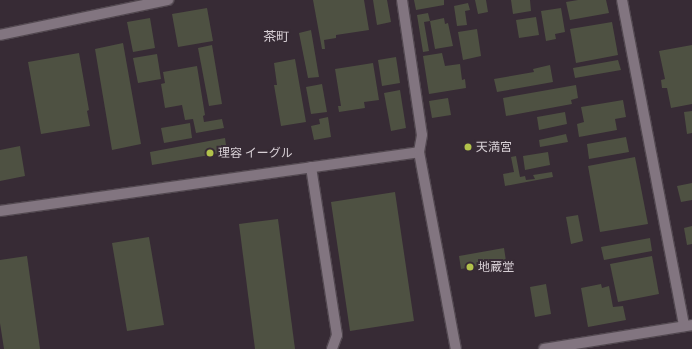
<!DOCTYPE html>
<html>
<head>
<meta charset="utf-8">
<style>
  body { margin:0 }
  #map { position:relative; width:692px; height:349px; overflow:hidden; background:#372b35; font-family:"IBM Plex Sans","Noto Sans JP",sans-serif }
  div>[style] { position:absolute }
  .building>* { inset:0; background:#4e5142 }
  .roads { filter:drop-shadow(1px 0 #524850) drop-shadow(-1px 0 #524850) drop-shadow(0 1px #524850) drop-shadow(0 -1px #524850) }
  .minor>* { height:10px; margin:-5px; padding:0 5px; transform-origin:5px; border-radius:5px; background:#827580 }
  .dots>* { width:11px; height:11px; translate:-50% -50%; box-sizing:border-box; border:2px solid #372b35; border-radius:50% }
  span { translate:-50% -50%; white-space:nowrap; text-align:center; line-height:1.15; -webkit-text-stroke:4px #372b35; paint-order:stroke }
  .poi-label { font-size:12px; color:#d7cfd5 }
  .left { translate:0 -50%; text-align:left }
  .neighbourhood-label { font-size:13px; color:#d7cfd5 }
</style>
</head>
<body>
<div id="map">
  <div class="building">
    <div style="clip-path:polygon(313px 0,364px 0,369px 30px,336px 35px,336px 38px,324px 40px,325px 49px,322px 49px)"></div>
    <div style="clip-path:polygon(373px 0,387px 0,391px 22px,377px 25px)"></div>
    <div style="clip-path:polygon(414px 0,444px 0,444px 5px,416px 10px)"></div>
    <div style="clip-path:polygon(475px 0,486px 0,488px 12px,478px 14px)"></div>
    <div style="clip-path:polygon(511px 0,530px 0,531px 11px,513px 14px)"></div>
    <div style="clip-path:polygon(578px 0,606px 0,609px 13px,570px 20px,566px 2px)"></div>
    <div style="clip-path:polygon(468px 3px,470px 10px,465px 11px,467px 25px,457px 26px,454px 6px)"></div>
    <div style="clip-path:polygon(207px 8px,213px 41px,178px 47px,172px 14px)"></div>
    <div style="clip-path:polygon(561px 8px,565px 32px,555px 34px,556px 39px,546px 41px,541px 11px)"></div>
    <div style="clip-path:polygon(428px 13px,430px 21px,424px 22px,429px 51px,423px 52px,417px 15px)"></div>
    <div style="clip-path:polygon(536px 17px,539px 35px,519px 38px,516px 20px)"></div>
    <div style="clip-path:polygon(150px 18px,155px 48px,133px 52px,127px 22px)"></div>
    <div style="clip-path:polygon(444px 18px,445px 24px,448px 23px,453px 46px,435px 49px,430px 21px)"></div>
    <div style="clip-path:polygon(612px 22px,618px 55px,576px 63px,570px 29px)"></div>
    <div style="clip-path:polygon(477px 29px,481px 56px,463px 60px,458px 32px)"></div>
    <div style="clip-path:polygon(311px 30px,319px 77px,308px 78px,299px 33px)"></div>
    <div style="clip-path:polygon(123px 43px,141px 144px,112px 150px,95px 49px)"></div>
    <div style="clip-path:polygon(212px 45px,222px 104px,209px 106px,198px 48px)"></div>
    <div style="clip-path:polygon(692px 45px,692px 104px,671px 108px,667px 88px,662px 88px,661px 80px,665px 79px,659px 51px)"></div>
    <div style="clip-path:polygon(79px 53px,89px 110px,87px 111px,90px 126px,41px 134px,28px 62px)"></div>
    <div style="clip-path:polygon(442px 53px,445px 66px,460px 64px,462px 80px,465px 79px,466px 88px,429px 94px,423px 56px)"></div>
    <div style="clip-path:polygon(157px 54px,161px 79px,138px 83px,133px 58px)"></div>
    <div style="clip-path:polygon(396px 57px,400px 83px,382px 86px,378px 60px)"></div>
    <div style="clip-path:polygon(295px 59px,306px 122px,281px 126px,274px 85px,277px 85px,274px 63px)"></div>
    <div style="clip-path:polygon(618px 60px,621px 70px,575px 78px,573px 68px)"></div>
    <div style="clip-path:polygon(373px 63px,379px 100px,364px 102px,365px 108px,339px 112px,338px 106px,341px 106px,335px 69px)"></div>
    <div style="clip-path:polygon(550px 65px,553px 82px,497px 92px,494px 79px,534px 72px,533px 69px)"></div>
    <div style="clip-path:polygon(197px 66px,205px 115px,203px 116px,204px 122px,222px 119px,224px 128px,196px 133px,193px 119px,185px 120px,182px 105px,165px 108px,161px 84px,165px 83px,163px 72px)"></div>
    <div style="clip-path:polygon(322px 84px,327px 112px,311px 114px,306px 87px)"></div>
    <div style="clip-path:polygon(576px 85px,578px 98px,571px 100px,572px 104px,506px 116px,503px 98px)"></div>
    <div style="clip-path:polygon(400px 90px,406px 128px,391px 131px,384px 93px)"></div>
    <div style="clip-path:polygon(448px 98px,451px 115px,432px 118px,429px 101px)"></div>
    <div style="clip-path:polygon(623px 100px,626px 117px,615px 119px,617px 130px,579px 137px,577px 124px,584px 122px,581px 107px)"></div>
    <div style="clip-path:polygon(692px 111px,692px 133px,687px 134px,684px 112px)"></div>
    <div style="clip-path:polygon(565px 112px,567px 124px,539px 130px,537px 117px)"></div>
    <div style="clip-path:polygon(328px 117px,331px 137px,314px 140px,311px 126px,320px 124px,319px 119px)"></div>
    <div style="clip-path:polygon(190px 123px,192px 138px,164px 143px,161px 128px)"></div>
    <div style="clip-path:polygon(566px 134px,568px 142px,540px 147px,539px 140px)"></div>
    <div style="clip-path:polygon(626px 137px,629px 152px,589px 159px,587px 144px)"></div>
    <div style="clip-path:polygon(225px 138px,227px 152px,152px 165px,150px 152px)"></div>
    <div style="clip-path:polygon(20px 146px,25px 176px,0 181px,0 150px)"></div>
    <div style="clip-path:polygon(548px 152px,550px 165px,525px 170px,523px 156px)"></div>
    <div style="clip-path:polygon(516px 156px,520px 177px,525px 176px,526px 180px,535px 179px,533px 175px,552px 172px,553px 177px,505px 186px,503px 174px,514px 172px,511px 157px)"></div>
    <div style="clip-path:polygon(635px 157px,648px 224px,600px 232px,588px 166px)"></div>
    <div style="clip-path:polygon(692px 183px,692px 200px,681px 202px,677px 186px)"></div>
    <div style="clip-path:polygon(395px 192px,414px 321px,350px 331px,331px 202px)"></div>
    <div style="clip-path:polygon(578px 215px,583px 241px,571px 244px,566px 217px)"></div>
    <div style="clip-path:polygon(278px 219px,295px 349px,255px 349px,239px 224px)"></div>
    <div style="clip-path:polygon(692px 226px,692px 244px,687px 245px,684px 228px)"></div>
    <div style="clip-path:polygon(149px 237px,164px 325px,127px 331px,112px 243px)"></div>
    <div style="clip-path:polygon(650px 238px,652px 251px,604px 260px,601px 247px)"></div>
    <div style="clip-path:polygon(504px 248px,506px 261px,461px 269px,459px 256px)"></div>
    <div style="clip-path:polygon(27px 256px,40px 349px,4px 349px,0 323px,0 260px)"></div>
    <div style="clip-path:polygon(652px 256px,659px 294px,618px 302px,610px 264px)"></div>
    <div style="clip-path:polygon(546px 284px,551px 314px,535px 317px,530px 287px)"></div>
    <div style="clip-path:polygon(601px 284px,602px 288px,609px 286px,613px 307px,623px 306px,626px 320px,588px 327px,581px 288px)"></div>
  </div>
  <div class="roads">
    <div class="minor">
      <div style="left:402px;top:0;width:136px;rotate:81.6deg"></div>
      <div style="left:422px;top:135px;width:17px;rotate:100deg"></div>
      <div style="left:622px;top:0;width:332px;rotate:79.2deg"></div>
      <div style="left:0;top:35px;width:172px;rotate:-11.8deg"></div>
      <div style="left:311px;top:167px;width:170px;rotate:81.2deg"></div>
      <div style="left:337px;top:335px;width:15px;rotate:110deg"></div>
      <div style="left:0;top:211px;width:423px;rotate:-8deg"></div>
      <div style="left:419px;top:152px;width:200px;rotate:79.4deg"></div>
      <div style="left:544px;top:349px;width:150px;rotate:-9.2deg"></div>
    </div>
  </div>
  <div class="dots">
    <div style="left:468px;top:147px;background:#b2c24b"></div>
    <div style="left:210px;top:153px;background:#b2c24b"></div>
    <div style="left:470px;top:267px;background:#b2c24b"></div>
  </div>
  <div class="poi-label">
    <span class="left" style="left:476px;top:147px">天満宮</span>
    <span class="left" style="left:218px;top:153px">理容 イーグル</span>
    <span class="left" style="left:478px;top:267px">地蔵堂</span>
  </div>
  <div class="neighbourhood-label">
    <span style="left:276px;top:37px">茶町</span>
  </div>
</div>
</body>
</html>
